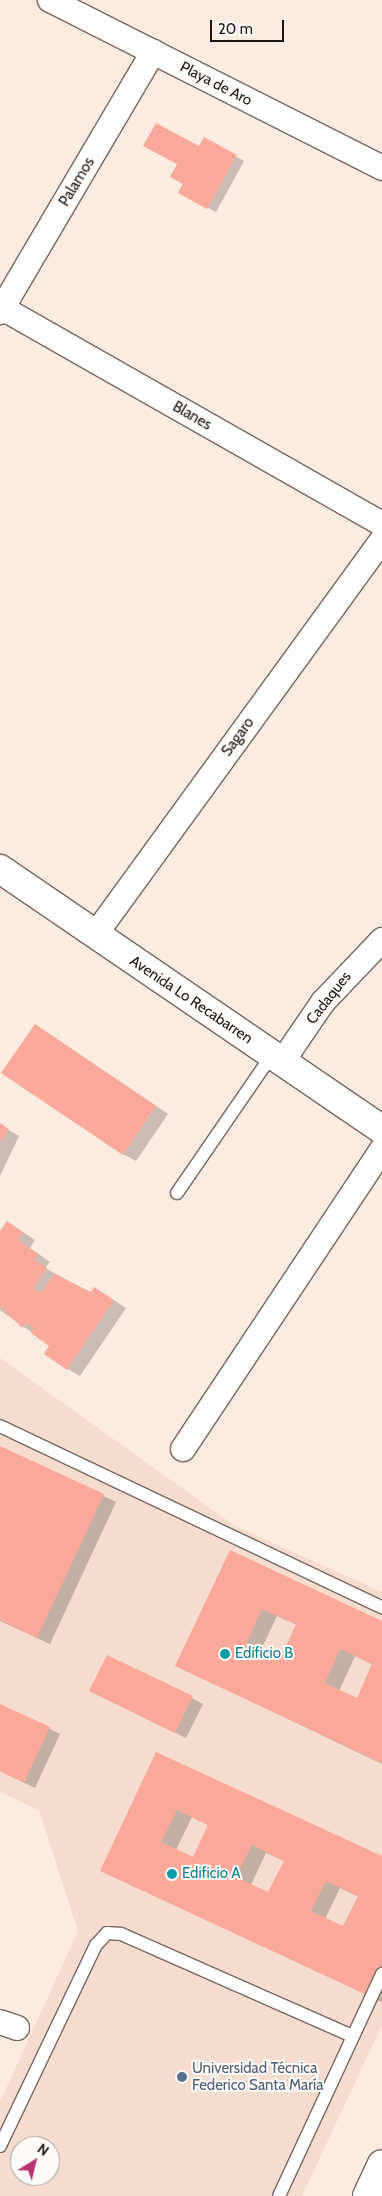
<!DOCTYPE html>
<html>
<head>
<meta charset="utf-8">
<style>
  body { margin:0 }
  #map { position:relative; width:382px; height:2196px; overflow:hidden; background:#fdeae1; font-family:Cabin,sans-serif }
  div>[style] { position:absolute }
  .built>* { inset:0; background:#f6dbcf }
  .shadow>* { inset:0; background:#0003 }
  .building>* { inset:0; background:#f9a899 }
  .roads { filter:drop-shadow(1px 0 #78675f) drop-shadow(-1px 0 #78675f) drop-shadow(0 1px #78675f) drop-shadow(0 -1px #78675f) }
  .lane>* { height:12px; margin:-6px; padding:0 6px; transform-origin:6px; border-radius:6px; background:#fff }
  .street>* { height:24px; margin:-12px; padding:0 12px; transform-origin:12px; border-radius:12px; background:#fff }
  .secondary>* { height:28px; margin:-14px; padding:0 14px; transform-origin:14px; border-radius:14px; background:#fff }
  .dots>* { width:14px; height:14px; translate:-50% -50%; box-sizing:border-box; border:2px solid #fffbf9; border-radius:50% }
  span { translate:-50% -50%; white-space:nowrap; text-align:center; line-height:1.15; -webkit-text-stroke:4px #fffbf9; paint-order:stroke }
  .street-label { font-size:15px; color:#1c1613 }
  .culture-label { font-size:15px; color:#0d838f }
  .left { translate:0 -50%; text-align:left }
  .service-label { font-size:15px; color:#4e5e75 }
  .north { position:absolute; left:10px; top:2136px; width:50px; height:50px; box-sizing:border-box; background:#fffbf9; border:1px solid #a49f9d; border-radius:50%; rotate:36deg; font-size:14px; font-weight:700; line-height:20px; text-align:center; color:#1c1613 }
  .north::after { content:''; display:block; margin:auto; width:18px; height:22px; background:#b83172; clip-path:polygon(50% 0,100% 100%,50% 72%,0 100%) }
  .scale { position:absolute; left:210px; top:20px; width:74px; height:22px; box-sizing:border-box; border:2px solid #1c1613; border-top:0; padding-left:6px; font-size:15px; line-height:18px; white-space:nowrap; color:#1c1613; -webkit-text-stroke:4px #fffbf9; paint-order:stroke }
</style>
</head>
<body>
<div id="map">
  <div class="built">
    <div style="clip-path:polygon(evenodd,0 1358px,235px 1526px,382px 1592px,382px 2025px,302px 2196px,0 2196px,0 2102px,78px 1931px,39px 1810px,0 1792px,0 1358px,20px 2146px,50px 2146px,50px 2176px,20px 2176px,20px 2146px)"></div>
  </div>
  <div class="shadow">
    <div style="clip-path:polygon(204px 139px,244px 161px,216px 212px,179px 192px)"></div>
    <div style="clip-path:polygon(48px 1033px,168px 1114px,136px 1161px,123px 1154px)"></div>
    <div style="clip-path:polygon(0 1125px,19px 1136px,0 1176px)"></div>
    <div style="clip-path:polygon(20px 1230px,35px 1240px,30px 1248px,50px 1262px,45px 1268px,91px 1293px,95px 1288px,126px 1308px,80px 1376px,68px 1369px,51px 1346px,0 1310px,0 1233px)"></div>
    <div style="clip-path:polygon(0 1447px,116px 1502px,50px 1644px,0 1621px)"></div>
    <div style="clip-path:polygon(evenodd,231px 1551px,382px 1623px,382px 1764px,177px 1666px,231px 1551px,277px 1616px,297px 1625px,280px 1661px,260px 1652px,277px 1616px,231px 1551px,355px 1656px,373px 1665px,358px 1700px,339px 1691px,355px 1656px)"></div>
    <div style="clip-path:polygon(102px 1697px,192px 1698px,203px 1704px,186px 1738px)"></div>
    <div style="clip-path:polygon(0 1705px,60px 1734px,35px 1788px,0 1771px)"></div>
    <div style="clip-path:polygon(evenodd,156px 1753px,382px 1858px,382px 2002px,102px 1871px,156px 1753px,192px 1817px,210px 1826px,194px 1859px,176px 1850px,192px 1817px,156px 1753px,266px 1853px,285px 1861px,269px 1894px,251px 1885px,266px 1853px,156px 1753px,340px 1888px,359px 1897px,344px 1928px,325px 1919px,340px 1888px)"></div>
  </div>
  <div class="building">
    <div style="clip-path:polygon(156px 123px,199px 146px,204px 137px,237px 155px,207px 209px,178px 193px,183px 184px,170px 177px,177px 164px,143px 146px)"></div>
    <div style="clip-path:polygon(35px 1024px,156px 1106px,123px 1155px,1px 1073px)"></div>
    <div style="clip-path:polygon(0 1123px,9px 1129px,0 1142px)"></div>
    <div style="clip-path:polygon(7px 1221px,23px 1232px,18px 1240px,38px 1254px,34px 1260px,47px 1268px,33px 1288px,41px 1293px,54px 1274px,91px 1292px,94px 1287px,114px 1300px,67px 1370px,44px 1354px,49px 1346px,31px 1333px,34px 1328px,26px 1323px,22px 1328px,0 1306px,0 1231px)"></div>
    <div style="clip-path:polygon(0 1446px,104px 1494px,37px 1638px,0 1620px)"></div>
    <div style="clip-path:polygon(evenodd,230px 1550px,382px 1621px,382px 1763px,175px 1666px,230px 1550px,262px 1609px,296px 1624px,280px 1660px,246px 1644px,262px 1609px,230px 1550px,340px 1649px,372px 1664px,357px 1698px,325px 1683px,340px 1649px)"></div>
    <div style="clip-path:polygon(107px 1655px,193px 1696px,175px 1733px,89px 1691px)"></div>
    <div style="clip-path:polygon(0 1704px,50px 1727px,24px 1783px,0 1771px)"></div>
    <div style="clip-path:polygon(evenodd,156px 1752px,382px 1856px,382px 1962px,367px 1995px,100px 1871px,156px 1752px,177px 1810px,208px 1825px,193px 1857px,161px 1842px,177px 1810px,156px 1752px,252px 1845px,284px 1861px,268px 1892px,236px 1877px,252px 1845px,156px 1752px,326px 1881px,358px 1896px,343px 1926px,311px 1911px,326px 1881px)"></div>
  </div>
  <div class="roads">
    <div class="lane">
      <div style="left:177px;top:1193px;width:168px;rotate:-55.5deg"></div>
      <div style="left:0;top:1426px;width:423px;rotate:25.4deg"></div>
      <div style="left:0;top:2146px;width:223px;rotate:-64.5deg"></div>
      <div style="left:96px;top:1945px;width:16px;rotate:-47deg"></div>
      <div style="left:107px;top:1933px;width:14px;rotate:4deg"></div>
      <div style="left:121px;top:1934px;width:253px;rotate:23.8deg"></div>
      <div style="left:279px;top:2196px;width:245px;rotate:-65.1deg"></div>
    </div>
    <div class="street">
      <div style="left:50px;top:0;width:372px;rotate:26.8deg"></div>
      <div style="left:2px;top:308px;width:437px;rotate:29.6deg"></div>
      <div style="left:0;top:312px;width:302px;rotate:-59.5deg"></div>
      <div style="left:95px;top:935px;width:488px;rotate:-54deg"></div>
      <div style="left:282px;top:1062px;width:73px;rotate:-55.7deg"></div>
      <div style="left:323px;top:1002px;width:86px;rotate:-46.4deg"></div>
      <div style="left:183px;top:1449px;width:359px;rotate:-56.4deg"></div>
      <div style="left:0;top:2022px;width:18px;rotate:19deg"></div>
    </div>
    <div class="secondary">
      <div style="left:0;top:869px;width:463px;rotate:34.3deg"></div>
      <div style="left:367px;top:2196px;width:35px;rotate:-65deg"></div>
    </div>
  </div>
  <div class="dots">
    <div style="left:225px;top:1654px;background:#0f9aa8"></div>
    <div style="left:172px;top:1874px;background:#0f9aa8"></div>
    <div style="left:182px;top:2077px;background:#5c6f8a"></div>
  </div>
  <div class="street-label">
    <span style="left:216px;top:84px;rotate:27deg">Playa de Aro</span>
    <span style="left:77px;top:182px;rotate:-59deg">Palamos</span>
    <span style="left:192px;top:416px;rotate:30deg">Blanes</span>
    <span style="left:238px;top:737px;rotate:-54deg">Sagaro</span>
    <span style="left:329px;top:998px;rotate:-52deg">Cadaques</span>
    <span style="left:191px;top:1000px;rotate:34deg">Avenida Lo Recabarren</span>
  </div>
  <div class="culture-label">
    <span class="left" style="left:235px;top:1654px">Edificio B</span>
    <span class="left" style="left:182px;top:1874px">Edificio A</span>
  </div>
  <div class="service-label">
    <span class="left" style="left:192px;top:2077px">Universidad Técnica<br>Federico Santa María</span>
  </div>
  <div class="north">N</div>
  <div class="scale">20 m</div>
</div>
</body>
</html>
